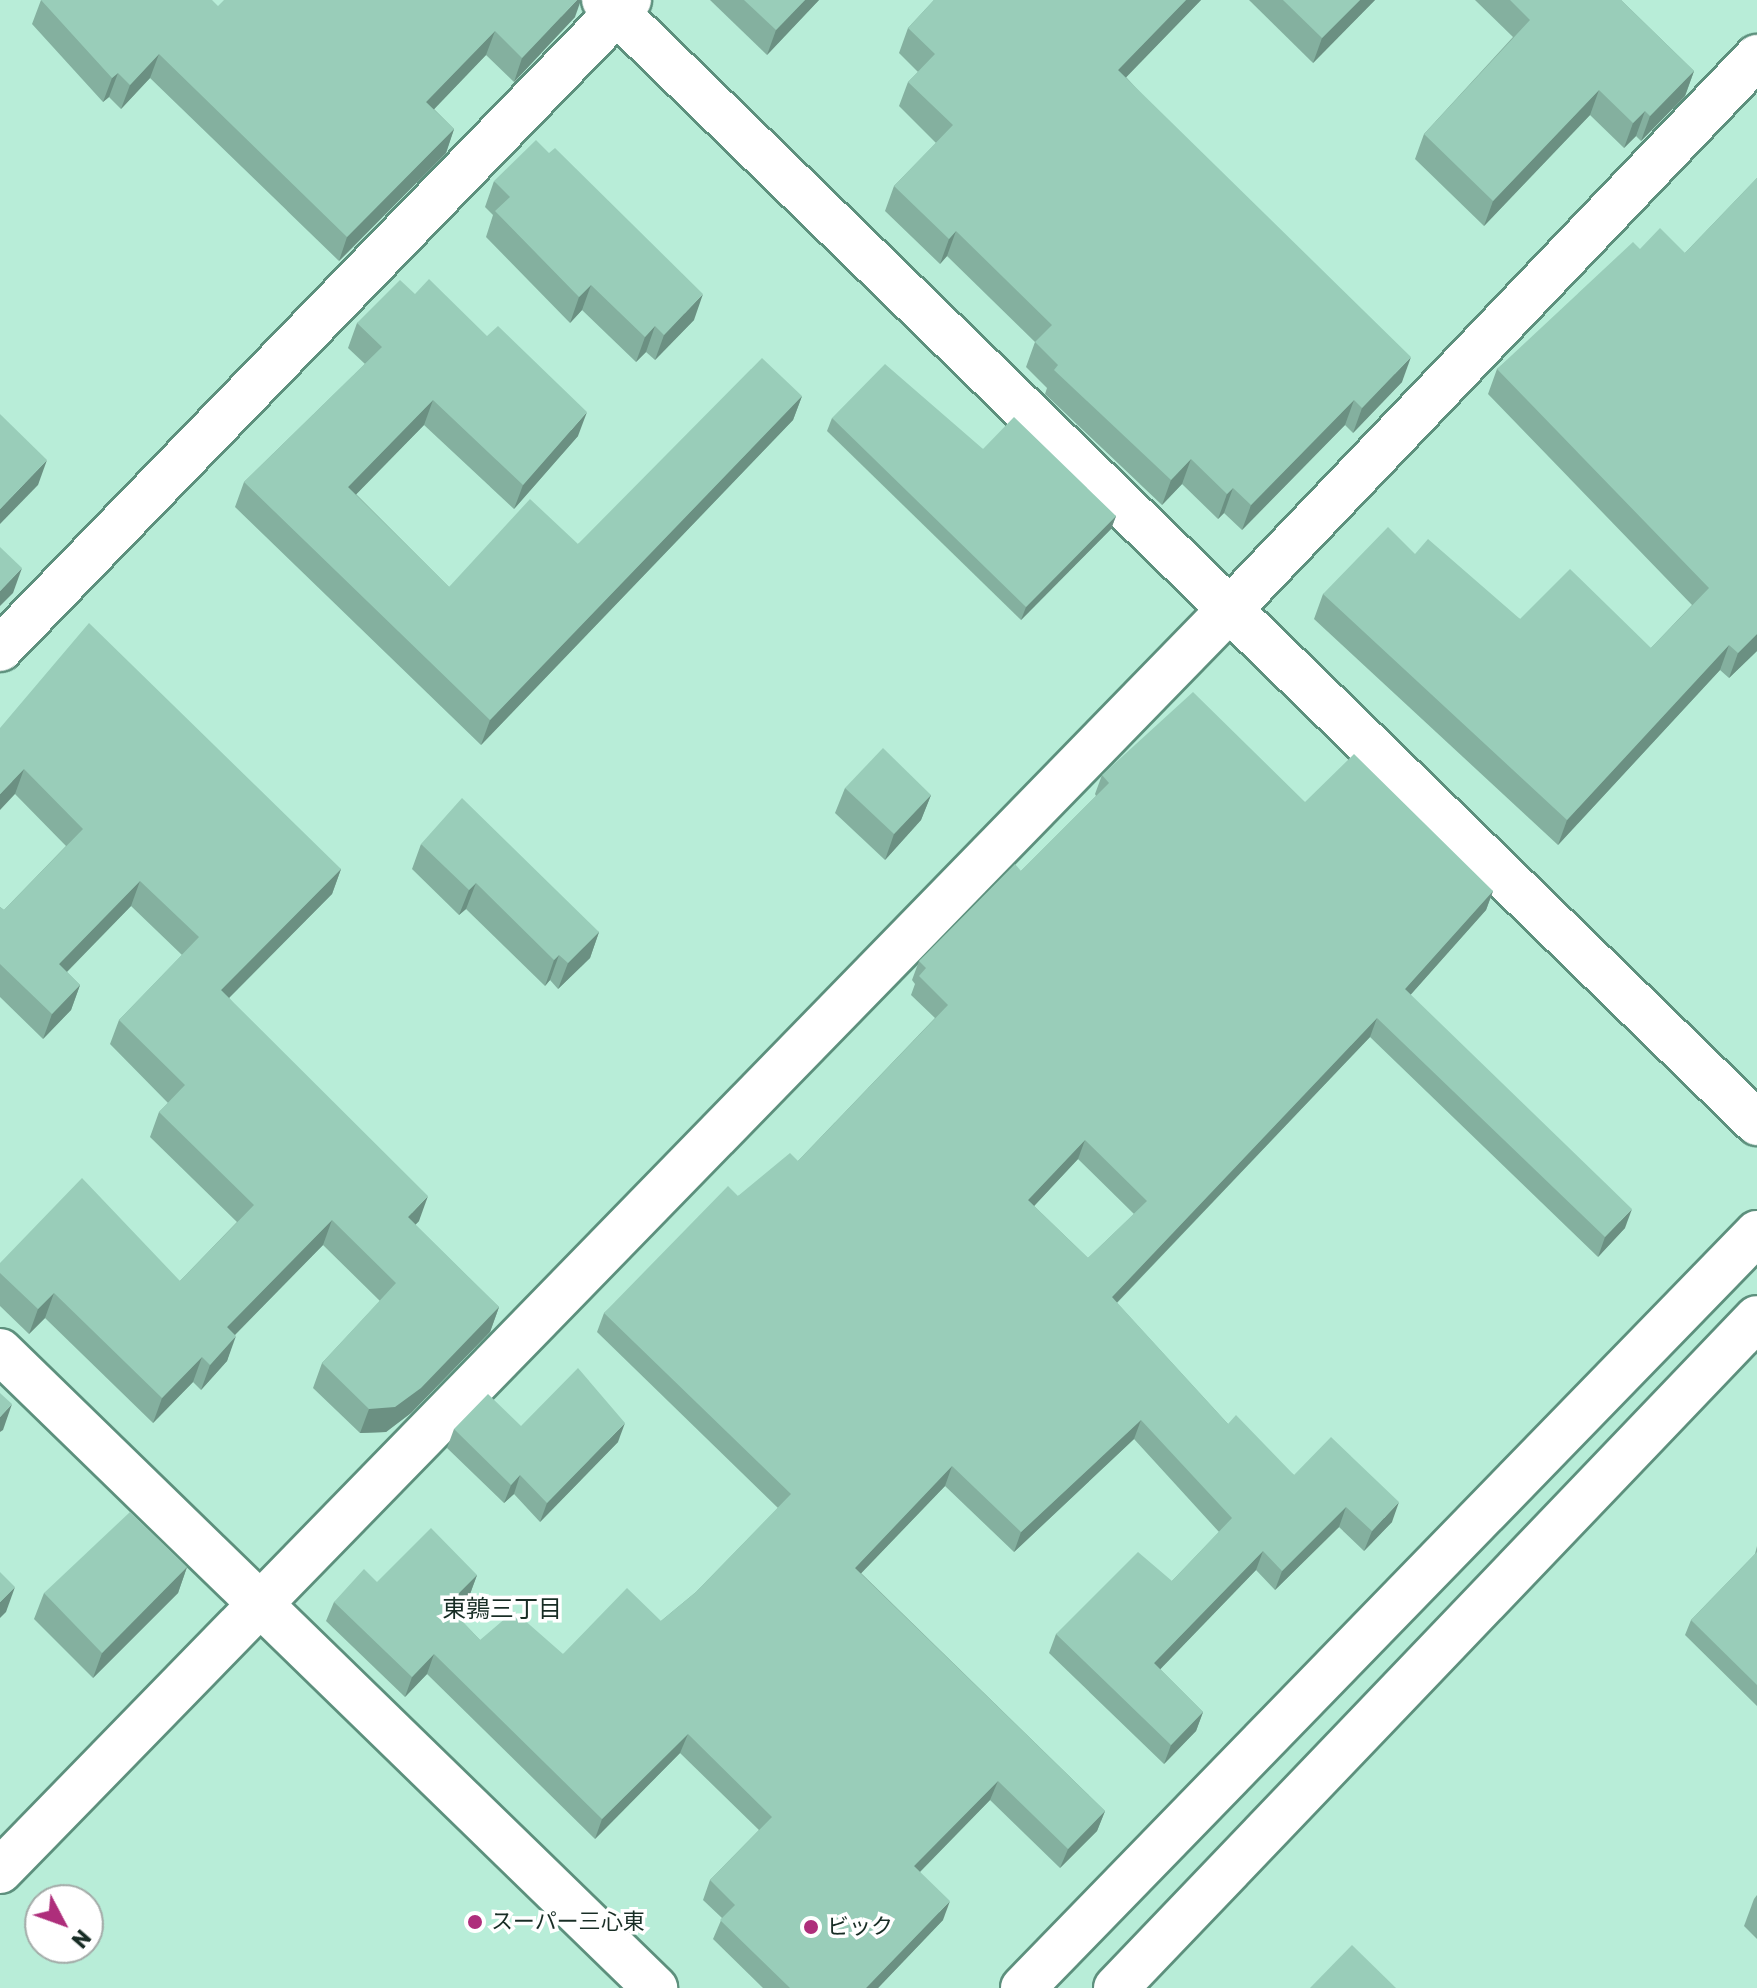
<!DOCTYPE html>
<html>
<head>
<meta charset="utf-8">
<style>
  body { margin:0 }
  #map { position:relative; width:1757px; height:1988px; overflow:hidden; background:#b8edd8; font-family:Rubik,"Noto Sans JP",sans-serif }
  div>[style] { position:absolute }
  .roads { filter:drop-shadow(2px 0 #5d907d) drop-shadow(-2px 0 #5d907d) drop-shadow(0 2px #5d907d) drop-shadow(0 -2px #5d907d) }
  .street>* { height:44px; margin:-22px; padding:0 22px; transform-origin:22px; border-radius:22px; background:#fff }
  .secondary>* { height:44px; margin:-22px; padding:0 22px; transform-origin:22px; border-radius:22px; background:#fff }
  .wall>* { inset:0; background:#84b09f }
  .shaded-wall>* { inset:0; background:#6b9082 }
  .building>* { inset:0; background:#99cdb9 }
  .dots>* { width:22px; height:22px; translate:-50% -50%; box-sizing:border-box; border:4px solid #fff; border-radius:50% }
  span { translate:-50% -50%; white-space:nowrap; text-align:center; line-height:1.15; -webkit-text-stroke:7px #fff; paint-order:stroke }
  .poi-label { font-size:22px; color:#182d25 }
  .left { translate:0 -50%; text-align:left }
  .neighbourhood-label { font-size:24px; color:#182d25 }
  .north { position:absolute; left:24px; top:1884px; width:80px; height:80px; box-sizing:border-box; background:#fff; border:2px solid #a3aba8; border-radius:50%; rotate:131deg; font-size:22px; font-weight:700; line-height:32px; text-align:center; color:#182d25 }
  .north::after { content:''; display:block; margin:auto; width:28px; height:36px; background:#ae2e7b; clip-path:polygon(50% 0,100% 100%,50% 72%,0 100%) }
</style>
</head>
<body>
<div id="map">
  <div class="roads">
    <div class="street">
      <div style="left:604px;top:0;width:1610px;rotate:44.24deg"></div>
      <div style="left:0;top:649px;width:904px;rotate:-45.9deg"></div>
      <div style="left:0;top:1351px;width:914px;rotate:44.2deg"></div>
      <div style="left:0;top:1871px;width:1764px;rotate:-45.74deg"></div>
      <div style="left:1231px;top:608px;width:762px;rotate:-46.33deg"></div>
    </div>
    <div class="secondary">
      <div style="left:1023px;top:1988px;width:1053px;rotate:-45.81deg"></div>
      <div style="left:1116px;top:1988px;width:927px;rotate:-46.27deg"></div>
    </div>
  </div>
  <div class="wall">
    <div style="clip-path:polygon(41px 0,218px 6px,575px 17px,514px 82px,486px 55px,434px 109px,454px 129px,446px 153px,339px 261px,150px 78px,121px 109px,109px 97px,103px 102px,32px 24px)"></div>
    <div style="clip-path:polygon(710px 0,819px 0,767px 55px)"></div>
    <div style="clip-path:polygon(934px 0,1201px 0,1126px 77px,1402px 382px,1353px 433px,1345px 425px,1242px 530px,1224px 513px,1218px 519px,1182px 484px,1162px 505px,1045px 394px,1047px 388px,1026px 367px,1035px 342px,947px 256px,940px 264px,885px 211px,894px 186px,936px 143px,899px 106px,908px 82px,918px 72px,899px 53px,908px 28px)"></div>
    <div style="clip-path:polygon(1249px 0,1375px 0,1313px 63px)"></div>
    <div style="clip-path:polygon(1475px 0,1621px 0,1694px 71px,1685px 96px,1641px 141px,1636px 136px,1624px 148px,1590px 115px,1484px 226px,1415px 159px,1424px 134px,1513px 37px)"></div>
    <div style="clip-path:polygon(1757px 178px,1757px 651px,1729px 678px,1720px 670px,1558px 845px,1314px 619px,1323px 594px,1415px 554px,1520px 619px,1651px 648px,1692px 605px,1488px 394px,1497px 369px,1640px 249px,1685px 253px)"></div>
    <div style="clip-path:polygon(494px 181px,694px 320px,655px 360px,646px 352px,636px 362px,582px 310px,570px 323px,486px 237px,493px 215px,485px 207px)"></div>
    <div style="clip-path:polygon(415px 294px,578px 436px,514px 509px,424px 425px,356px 494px,449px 587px,578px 544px,802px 396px,793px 420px,481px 745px,235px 507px,244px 482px,365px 364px,348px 348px,357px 323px)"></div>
    <div style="clip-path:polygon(832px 418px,983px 449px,1116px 516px,1111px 529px,1021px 620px,827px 431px)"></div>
    <div style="clip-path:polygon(0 728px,341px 869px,332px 894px,229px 998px,419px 1221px,415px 1225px,499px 1307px,490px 1332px,411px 1413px,386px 1432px,360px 1433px,313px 1388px,322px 1363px,380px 1301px,323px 1245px,235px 1335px,227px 1361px,201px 1390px,193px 1382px,153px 1423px,45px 1318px,29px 1334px,0 1306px,0 1263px,180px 1281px,237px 1222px,150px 1137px,159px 1112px,168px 1103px,110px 1044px,119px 1020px,182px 955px,131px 906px,67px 972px,80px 985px,71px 1010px,43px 1039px,0 997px,0 907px,4px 910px,66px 846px,15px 794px)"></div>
    <div style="clip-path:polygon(evenodd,1102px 775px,1305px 802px,1493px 891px,1486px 910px,1410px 995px,1625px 1228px,1598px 1257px,1370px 1037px,1117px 1303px,1228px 1424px,1294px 1475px,1392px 1522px,1364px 1551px,1339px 1527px,1275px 1590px,1256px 1570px,1160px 1669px,1203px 1712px,1196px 1731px,1164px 1764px,1049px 1653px,1056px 1634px,1172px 1581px,1219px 1532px,1134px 1439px,1014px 1552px,945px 1486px,861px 1573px,1105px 1811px,1097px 1831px,1060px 1868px,990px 1800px,920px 1872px,943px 1920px,878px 1988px,763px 1988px,713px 1939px,722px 1918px,703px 1900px,710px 1880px,759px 1830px,680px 1753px,595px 1839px,427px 1674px,405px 1697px,326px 1621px,334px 1602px,377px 1582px,477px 1575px,470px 1594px,453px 1612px,480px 1640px,563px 1654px,661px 1621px,696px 1592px,778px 1508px,597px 1332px,604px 1313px,738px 1196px,798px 1161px,935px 1018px,911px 995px,915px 984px,912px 980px,919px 961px,1021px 871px,1096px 796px,1095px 794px,1102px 775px,1078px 1159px,1134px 1214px,1088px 1258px,1034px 1206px,1078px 1159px)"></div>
    <div style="clip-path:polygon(845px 788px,931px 795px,921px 820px,885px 860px,835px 813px)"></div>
    <div style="clip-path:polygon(421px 844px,599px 932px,590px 958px,558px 989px,550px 980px,545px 986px,466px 909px,459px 915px,412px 869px)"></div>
    <div style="clip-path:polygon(521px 1426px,618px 1442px,540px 1522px,514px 1494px,504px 1503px,447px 1448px,454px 1429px)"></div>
    <div style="clip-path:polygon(1757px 1546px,1757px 1706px,1685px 1635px,1691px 1620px,1755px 1554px)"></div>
    <div style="clip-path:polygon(187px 1567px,178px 1593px,93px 1678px,34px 1619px,44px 1593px)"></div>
    <div style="clip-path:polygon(1757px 1895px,1757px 1939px,1744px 1926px,1754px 1899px)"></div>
  </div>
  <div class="shaded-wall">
    <div style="clip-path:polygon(577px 0,581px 0,575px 17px,514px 82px,522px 58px)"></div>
    <div style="clip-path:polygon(805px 0,819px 0,767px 55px,776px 30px)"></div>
    <div style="clip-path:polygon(1186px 0,1201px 0,1109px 95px,1118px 70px)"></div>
    <div style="clip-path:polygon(1360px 0,1375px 0,1313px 63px,1322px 38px)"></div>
    <div style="clip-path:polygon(495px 31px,486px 55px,418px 126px,426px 102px)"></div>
    <div style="clip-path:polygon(159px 54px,150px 78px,121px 109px,130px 85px)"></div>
    <div style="clip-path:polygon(1694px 71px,1685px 96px,1641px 141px,1650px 116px)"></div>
    <div style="clip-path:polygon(118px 73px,109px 97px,103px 102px,112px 78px)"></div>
    <div style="clip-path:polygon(1599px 90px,1590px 115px,1484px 226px,1493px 201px)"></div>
    <div style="clip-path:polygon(1645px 111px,1636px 136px,1624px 148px,1633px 123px)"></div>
    <div style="clip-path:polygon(454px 129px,446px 153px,339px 261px,347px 237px)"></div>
    <div style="clip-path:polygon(956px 231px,947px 256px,940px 264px,949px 239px)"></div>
    <div style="clip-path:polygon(591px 285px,582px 310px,570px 323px,579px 297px)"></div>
    <div style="clip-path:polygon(703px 294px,694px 320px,655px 360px,664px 335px)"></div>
    <div style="clip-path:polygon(655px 326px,646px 352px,636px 362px,645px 337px)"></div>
    <div style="clip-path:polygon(1411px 357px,1402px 382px,1353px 433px,1362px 408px)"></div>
    <div style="clip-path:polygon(802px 396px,793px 420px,481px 745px,490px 720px)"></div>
    <div style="clip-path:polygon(433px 400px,424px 425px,340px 511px,348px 487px)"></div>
    <div style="clip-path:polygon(1354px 400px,1345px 425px,1242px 530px,1251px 505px)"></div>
    <div style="clip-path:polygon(587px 412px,578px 436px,514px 509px,523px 485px)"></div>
    <div style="clip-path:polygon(1191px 459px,1182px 484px,1162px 505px,1171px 480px)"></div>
    <div style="clip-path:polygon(47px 460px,38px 485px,0 524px,0 509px)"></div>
    <div style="clip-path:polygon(1233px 488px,1224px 513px,1218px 519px,1227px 494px)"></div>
    <div style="clip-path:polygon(1116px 516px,1111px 529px,1021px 620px,1026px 607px)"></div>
    <div style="clip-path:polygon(22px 568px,13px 593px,0 606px,0 591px)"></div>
    <div style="clip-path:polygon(1757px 634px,1757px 651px,1729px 678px,1738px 653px)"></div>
    <div style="clip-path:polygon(1729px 645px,1720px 670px,1558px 845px,1567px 820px)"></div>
    <div style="clip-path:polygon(24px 769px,15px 794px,0 810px,0 794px)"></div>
    <div style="clip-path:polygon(931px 795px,921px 820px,885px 860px,894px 834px)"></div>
    <div style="clip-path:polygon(341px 869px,332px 894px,212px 1015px,221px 990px)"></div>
    <div style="clip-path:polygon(140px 881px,131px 906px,50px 989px,59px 964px)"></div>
    <div style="clip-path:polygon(476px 883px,466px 909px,459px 915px,469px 890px)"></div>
    <div style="clip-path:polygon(1493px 891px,1486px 910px,1398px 1009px,1405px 989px)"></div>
    <div style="clip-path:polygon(599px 932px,590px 958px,558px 989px,568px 963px)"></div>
    <div style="clip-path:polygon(559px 955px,550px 980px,545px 986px,554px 960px)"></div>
    <div style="clip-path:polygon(80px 985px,71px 1010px,43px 1039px,52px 1014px)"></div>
    <div style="clip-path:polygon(1377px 1018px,1370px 1037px,1104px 1316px,1112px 1297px)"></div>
    <div style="clip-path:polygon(1085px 1140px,1078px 1159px,1021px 1220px,1028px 1200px)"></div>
    <div style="clip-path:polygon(428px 1196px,419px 1221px,399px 1242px,408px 1217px)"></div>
    <div style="clip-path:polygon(1632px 1209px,1625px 1228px,1598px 1257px,1605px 1237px)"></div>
    <div style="clip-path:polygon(332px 1220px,323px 1245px,218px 1352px,227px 1327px)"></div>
    <div style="clip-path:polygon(54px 1293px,45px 1318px,29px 1334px,38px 1309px)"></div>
    <div style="clip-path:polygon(499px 1307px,490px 1332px,411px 1413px,386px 1432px,360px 1433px,369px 1409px)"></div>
    <div style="clip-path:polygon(236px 1336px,227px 1361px,201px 1390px,210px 1365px)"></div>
    <div style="clip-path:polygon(202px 1357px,193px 1382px,153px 1423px,162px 1398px)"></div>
    <div style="clip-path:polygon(12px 1404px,3px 1430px,0 1432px,0 1417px)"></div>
    <div style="clip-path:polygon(1141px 1420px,1134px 1439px,1014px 1552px,1021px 1532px)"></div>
    <div style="clip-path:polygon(625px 1423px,618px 1442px,540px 1522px,547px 1503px)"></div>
    <div style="clip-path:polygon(952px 1466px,945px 1486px,848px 1587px,855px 1568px)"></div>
    <div style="clip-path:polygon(520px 1475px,514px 1494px,504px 1503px,511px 1485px)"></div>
    <div style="clip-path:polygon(1399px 1502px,1392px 1522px,1364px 1551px,1372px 1531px)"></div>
    <div style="clip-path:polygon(1346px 1507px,1339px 1527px,1275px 1590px,1282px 1571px)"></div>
    <div style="clip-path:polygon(1263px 1551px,1256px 1570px,1147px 1683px,1154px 1663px)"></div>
    <div style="clip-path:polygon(187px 1567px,178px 1593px,93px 1678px,102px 1653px)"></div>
    <div style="clip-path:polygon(477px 1575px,470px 1594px,440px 1625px,447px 1605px)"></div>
    <div style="clip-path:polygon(15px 1587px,6px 1612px,0 1618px,0 1602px)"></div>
    <div style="clip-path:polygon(434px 1654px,427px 1674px,405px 1697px,412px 1677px)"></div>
    <div style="clip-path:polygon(1203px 1712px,1196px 1731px,1164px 1764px,1171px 1745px)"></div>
    <div style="clip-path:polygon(688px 1734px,680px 1753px,595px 1839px,602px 1819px)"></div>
    <div style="clip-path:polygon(998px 1781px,990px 1800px,907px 1885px,914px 1866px)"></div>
    <div style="clip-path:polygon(1105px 1811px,1097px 1831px,1060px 1868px,1068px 1849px)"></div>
    <div style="clip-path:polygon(950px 1901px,943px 1920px,878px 1988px,866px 1988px)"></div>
  </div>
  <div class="building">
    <div style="clip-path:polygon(41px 0,212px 0,218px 6px,224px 0,577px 0,522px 58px,495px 31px,426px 102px,454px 129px,347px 237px,159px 54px,130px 85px,118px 73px,112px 78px)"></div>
    <div style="clip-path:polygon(744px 0,805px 0,776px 30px)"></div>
    <div style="clip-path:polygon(934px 0,1186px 0,1118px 70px,1411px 357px,1362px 408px,1354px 400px,1251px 505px,1233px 488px,1227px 494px,1191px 459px,1171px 480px,1054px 370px,1058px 365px,1035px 342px,1052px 325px,956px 231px,949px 239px,894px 186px,953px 125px,908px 82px,935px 54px,908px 28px)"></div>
    <div style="clip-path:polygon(1283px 0,1360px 0,1322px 38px)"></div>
    <div style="clip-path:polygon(1510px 0,1621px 0,1694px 71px,1650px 116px,1645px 111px,1633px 123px,1599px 90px,1493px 201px,1424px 134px,1530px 20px)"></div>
    <div style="clip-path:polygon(536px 140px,549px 153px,555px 148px,703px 294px,664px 335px,655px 326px,645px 337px,591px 285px,579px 297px,495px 211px,510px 197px,494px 181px)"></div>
    <div style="clip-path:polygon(1757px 178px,1757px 634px,1738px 653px,1729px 645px,1567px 820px,1323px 594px,1388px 527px,1415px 554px,1428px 539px,1520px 619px,1570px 569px,1651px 648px,1709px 588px,1497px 369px,1633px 242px,1640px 249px,1660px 228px,1685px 253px)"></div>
    <div style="clip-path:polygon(429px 279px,487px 336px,498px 326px,587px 412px,523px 485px,433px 400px,348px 487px,449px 587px,530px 499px,578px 544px,762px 358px,802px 396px,490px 720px,244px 482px,382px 347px,357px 323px,400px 280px,415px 294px)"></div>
    <div style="clip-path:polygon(885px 364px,983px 449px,1014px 417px,1116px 516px,1026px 607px,832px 418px)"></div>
    <div style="clip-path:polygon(0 414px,47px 460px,0 509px)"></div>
    <div style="clip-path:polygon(0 547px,22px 568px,0 591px)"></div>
    <div style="clip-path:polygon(89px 623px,341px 869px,221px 990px,428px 1196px,408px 1217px,499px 1307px,421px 1388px,395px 1407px,369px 1409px,322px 1363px,396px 1283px,332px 1220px,227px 1327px,236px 1336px,210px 1365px,202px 1357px,162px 1398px,54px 1293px,38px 1309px,0 1273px,0 1263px,82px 1178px,180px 1281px,254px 1205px,159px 1112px,185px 1085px,119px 1020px,199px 937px,140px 881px,59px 964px,80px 985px,52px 1014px,0 964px,0 907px,4px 910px,83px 829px,24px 769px,0 794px,0 728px)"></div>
    <div style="clip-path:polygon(evenodd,1193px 692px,1305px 802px,1354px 754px,1493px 891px,1405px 989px,1632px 1209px,1605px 1237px,1377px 1018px,1112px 1297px,1228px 1424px,1236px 1415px,1294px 1475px,1331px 1437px,1399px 1502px,1372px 1531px,1346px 1507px,1282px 1571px,1263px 1551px,1154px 1663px,1203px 1712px,1171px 1745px,1056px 1634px,1138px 1552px,1172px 1581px,1232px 1518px,1141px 1420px,1021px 1532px,952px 1466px,855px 1568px,1105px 1811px,1068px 1849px,998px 1781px,914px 1866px,950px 1901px,866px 1988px,790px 1988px,720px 1920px,735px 1905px,710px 1880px,772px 1817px,688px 1734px,602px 1819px,434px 1654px,412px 1677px,334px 1602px,364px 1569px,377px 1582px,431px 1528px,477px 1575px,447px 1605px,480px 1640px,514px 1611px,563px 1654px,627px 1588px,661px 1621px,696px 1592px,791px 1494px,604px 1313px,728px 1186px,738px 1196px,790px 1153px,798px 1161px,948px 1005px,919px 976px,926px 968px,919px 961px,1015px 864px,1021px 871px,1109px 783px,1102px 775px,1193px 692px,1085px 1140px,1147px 1201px,1088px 1258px,1028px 1200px,1085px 1140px)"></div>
    <div style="clip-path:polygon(883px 748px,931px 795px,894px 834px,845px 788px)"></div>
    <div style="clip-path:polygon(462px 798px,599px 932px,568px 963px,559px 955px,554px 960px,476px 883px,469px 890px,421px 844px)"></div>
    <div style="clip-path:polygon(578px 1368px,625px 1423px,547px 1503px,520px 1475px,511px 1485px,454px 1429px,488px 1394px,521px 1426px)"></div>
    <div style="clip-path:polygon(0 1393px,12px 1404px,0 1417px)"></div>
    <div style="clip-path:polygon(130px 1512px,187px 1567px,102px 1653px,44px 1593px)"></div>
    <div style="clip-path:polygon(1757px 1552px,1757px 1685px,1691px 1620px)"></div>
    <div style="clip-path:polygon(0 1572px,15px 1587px,0 1602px)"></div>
    <div style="clip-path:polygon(1352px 1945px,1396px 1988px,1310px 1988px)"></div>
  </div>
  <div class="dots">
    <div style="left:475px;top:1922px;background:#ae2e7b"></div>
    <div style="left:811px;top:1927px;background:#ae2e7b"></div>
  </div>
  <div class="poi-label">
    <span class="left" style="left:491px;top:1922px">スーパー三心東</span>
    <span class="left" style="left:827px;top:1927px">ビック</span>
  </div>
  <div class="neighbourhood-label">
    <span style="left:502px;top:1610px">東鶉三丁目</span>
  </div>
  <div class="north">N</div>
</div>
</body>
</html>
